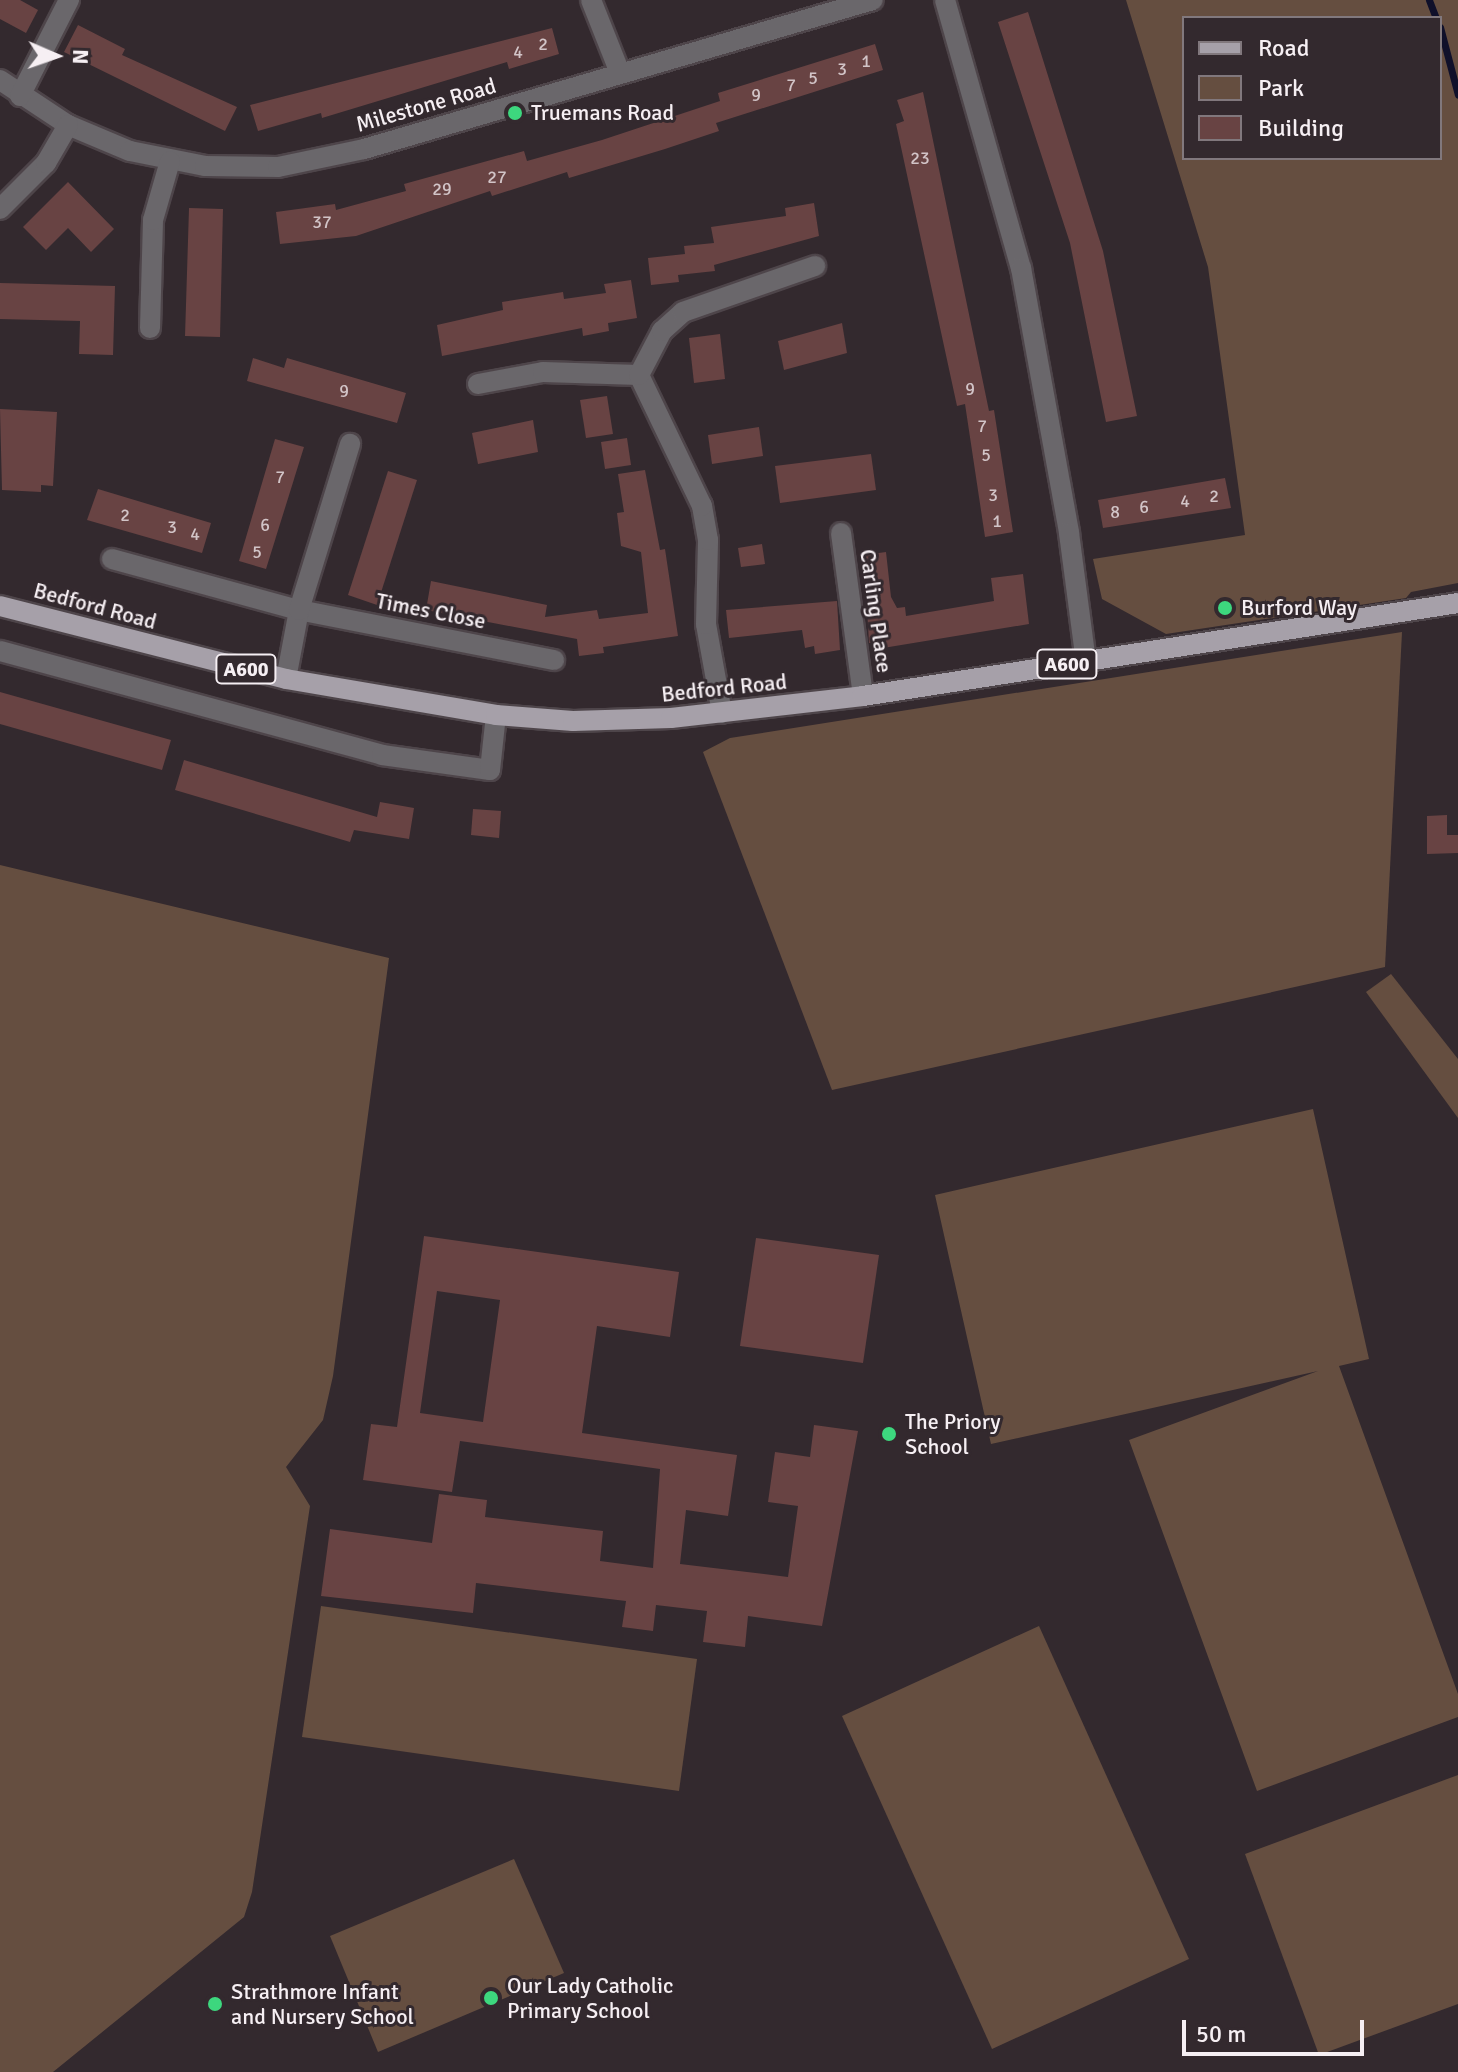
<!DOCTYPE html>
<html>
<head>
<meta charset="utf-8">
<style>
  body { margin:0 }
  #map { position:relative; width:1458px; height:2072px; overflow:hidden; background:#33292e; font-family:Signika,sans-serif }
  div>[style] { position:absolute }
  .green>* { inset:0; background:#654e40 }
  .stream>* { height:7px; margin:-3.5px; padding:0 3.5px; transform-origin:3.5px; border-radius:3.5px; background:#10102a }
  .building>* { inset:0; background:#684343 }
  .roads { filter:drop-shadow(2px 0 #4e454a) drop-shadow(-2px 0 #4e454a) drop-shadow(0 2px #4e454a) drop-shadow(0 -2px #4e454a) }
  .minor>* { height:20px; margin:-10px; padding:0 10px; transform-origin:10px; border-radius:10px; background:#6a676b }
  .primary>* { height:20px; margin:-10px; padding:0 10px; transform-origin:10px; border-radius:10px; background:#a6a0a9 }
  .dots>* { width:22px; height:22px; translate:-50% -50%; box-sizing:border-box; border:4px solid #33292e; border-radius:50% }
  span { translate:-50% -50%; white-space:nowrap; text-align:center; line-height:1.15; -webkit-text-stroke:6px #33292e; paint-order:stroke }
  .number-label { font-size:18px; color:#d2c4c7 }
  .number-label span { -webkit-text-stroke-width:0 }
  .shield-label span { padding:2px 6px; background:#33292e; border:2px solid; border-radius:6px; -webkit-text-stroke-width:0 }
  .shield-label { font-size:20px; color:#f6eff3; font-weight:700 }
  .street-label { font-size:22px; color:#f6eff3 }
  .poi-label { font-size:22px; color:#f6eff3 }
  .left { translate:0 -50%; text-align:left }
  .legend { position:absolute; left:1182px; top:16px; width:260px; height:144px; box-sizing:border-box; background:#33292e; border:2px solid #81787d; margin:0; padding:10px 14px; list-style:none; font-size:24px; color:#f6eff3 }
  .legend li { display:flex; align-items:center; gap:16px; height:40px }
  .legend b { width:40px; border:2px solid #81787d }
  .north { position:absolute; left:16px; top:16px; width:80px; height:80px; -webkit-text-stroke:6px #33292e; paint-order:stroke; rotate:92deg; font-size:22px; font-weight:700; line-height:32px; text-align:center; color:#f6eff3 }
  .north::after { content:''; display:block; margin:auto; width:28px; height:36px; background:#f6eff3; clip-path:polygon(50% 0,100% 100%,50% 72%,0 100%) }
  .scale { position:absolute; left:1182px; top:2020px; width:182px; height:36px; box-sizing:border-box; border:4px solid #f6eff3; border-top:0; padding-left:10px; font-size:24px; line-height:28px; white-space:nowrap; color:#f6eff3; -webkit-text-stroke:6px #33292e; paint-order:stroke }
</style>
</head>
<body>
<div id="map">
  <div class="green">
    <div style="clip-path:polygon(evenodd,1126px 0,1458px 0,1458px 583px,1411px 592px,1406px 598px,1166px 634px,1102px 599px,1093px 559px,1245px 535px,1208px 267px,1126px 0,1184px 18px,1440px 18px,1440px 158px,1184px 158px,1184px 18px)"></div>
    <div style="clip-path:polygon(1402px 632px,1385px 967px,832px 1090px,703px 752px,730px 738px)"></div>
    <div style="clip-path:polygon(0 865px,389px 958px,333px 1376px,323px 1420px,286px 1467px,310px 1506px,252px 1892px,244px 1917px,53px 2072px,0 2072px)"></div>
    <div style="clip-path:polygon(1391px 974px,1458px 1059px,1458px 1118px,1366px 992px)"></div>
    <div style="clip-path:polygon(1313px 1109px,1369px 1359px,1339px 1366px,1458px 1694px,1458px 1717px,1257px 1791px,1129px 1440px,1318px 1371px,991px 1444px,935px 1195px)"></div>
    <div style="clip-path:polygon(321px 1606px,697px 1659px,679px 1791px,302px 1737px)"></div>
    <div style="clip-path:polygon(1039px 1626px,1189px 1959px,992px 2049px,842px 1716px)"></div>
    <div style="clip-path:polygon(1458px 1775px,1458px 2004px,1319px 2055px,1245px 1854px)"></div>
    <div style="clip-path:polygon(514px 1859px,564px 1973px,378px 2052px,330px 1936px)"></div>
  </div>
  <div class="stream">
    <div style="left:1429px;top:0;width:19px;rotate:69deg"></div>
    <div style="left:1440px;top:27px;width:70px;rotate:75.2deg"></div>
  </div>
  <div class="building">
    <div style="clip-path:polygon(0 0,20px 0,38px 10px,26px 33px,0 19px)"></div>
    <div style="clip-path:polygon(1028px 12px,1103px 251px,1137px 416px,1106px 422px,1070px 243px,998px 22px)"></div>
    <div style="clip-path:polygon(78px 25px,125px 49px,122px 55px,237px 107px,225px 131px,64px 52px)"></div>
    <div style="clip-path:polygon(552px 28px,559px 54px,509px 69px,507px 62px,322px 118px,321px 113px,258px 131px,250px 105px)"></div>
    <div style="clip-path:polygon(875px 44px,883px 70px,716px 123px,719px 131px,665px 149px,569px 178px,567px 172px,492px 196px,490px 191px,356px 236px,280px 244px,276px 212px,335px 204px,336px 210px,406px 191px,404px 184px,524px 151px,527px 161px,602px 140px,720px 101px,718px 93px)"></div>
    <div style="clip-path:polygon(923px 92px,989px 411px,994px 410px,1013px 532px,985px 537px,965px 404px,957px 406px,896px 124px,904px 121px,897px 100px)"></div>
    <div style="clip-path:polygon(68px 182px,114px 229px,91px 252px,68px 228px,46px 250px,23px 227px)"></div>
    <div style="clip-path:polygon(814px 203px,819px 236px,714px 265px,715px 271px,678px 275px,679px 282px,651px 285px,648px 258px,685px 254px,684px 246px,714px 243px,711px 227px,786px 216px,785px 208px)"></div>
    <div style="clip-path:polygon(189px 208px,223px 209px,220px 337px,185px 336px)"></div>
    <div style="clip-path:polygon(631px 280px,637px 318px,608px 323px,609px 331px,583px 336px,582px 328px,442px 356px,437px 325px,503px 310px,502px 302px,563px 292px,564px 299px,606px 293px,604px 284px)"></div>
    <div style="clip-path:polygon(0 283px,115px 286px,113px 355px,79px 354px,80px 321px,0 319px)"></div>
    <div style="clip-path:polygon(842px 323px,847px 353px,784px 370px,778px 341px)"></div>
    <div style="clip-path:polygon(720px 334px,725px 379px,694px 383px,689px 338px)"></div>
    <div style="clip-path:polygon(253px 358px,284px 368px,287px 358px,406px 393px,397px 423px,247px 381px)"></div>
    <div style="clip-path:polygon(607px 396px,613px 434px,586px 438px,580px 400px)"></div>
    <div style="clip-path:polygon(0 409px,57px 412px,53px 486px,41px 485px,41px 492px,2px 490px)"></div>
    <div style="clip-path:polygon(533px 420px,538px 452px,478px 464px,472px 433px)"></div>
    <div style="clip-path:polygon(759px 427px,763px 456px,712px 464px,708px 435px)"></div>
    <div style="clip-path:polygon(627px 438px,631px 465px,605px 469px,601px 442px)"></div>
    <div style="clip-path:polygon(275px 439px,304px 447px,266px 569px,239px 561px)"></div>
    <div style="clip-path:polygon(871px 454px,876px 490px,780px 503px,775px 466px)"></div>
    <div style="clip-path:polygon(645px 470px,660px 550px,665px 549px,678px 636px,603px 647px,604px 653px,579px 656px,577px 639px,426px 610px,431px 581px,547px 605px,545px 617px,597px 610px,599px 619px,648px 613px,641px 552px,621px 546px,617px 513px,624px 512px,618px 474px)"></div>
    <div style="clip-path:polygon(388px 471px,417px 480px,377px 605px,348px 595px)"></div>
    <div style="clip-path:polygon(1225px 478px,1231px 508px,1103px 528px,1098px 500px)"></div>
    <div style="clip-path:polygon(98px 489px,211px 523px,202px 553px,87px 520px)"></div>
    <div style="clip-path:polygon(762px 544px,765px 564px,741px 567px,738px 548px)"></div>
    <div style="clip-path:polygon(886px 552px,891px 597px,897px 608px,905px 607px,906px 616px,994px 601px,991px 578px,1023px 574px,1029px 624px,877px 649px,876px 642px,869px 643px,864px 555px)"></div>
    <div style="clip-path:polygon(837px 601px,840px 650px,815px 654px,814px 646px,805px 648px,802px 630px,729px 638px,726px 610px)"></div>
    <div style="clip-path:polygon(0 692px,171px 740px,162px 770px,0 724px)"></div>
    <div style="clip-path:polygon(184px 760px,377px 817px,380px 802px,414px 808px,409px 839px,354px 830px,350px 842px,175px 790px)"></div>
    <div style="clip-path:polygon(473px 809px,501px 811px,499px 838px,471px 835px)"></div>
    <div style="clip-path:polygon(1447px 815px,1447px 835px,1458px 835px,1458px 853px,1427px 854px,1427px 816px)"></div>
    <div style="clip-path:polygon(evenodd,424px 1236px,679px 1272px,670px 1337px,597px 1326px,582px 1433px,737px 1455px,728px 1516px,686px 1510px,680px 1564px,788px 1577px,798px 1506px,768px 1502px,775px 1452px,810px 1457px,814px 1425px,858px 1431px,822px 1626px,748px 1616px,745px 1647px,703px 1642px,707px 1611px,656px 1605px,653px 1631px,622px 1627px,626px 1601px,476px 1583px,473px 1613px,321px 1596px,330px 1529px,432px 1543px,439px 1494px,487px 1500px,485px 1517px,603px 1531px,600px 1561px,653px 1568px,660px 1469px,460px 1441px,452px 1492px,363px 1480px,371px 1424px,397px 1427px,424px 1236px,437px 1291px,500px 1300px,483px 1422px,420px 1413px,437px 1291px)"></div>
    <div style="clip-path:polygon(756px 1238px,879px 1255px,863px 1363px,740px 1346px)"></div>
  </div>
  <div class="roads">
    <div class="minor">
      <div style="left:591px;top:0;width:79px;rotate:68.3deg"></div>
      <div style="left:945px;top:0;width:279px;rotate:74.2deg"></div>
      <div style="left:1021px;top:268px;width:269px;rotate:79.7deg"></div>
      <div style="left:1069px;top:533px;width:130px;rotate:82.5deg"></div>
      <div style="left:0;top:80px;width:82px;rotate:33.5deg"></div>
      <div style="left:68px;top:125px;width:67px;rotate:22.8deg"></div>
      <div style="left:130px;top:151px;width:76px;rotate:11.3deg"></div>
      <div style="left:205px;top:166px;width:73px;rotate:0.8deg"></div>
      <div style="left:278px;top:167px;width:88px;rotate:-11.8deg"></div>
      <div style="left:364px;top:149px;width:530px;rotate:-16.32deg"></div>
      <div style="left:20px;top:96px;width:108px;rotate:-63deg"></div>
      <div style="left:0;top:209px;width:65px;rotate:-45deg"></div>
      <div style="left:46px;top:163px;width:44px;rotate:-59.9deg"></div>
      <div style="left:150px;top:328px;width:108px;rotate:-88.4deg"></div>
      <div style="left:153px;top:220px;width:61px;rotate:-73.9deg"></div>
      <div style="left:478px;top:384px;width:66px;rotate:-10.5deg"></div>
      <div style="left:543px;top:372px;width:96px;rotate:1.8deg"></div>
      <div style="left:841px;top:533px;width:164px;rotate:82.3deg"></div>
      <div style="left:112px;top:559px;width:194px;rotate:15.3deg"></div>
      <div style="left:299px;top:610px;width:260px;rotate:11.1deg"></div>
      <div style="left:0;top:651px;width:396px;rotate:15.2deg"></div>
      <div style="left:382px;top:755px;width:109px;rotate:7.9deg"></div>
      <div style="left:490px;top:770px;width:55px;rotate:-83.8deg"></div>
      <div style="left:286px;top:679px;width:70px;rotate:-79.3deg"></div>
      <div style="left:299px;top:610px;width:174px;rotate:-72.9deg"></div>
      <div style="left:722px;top:713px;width:90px;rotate:-100.2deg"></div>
      <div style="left:706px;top:624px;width:84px;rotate:-88.6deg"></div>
      <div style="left:708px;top:540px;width:35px;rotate:-100deg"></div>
      <div style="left:702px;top:506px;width:145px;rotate:-115.7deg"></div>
      <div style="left:639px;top:375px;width:50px;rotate:-62.4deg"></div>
      <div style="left:662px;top:331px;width:28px;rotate:-42deg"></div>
      <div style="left:683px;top:312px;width:140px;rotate:-19.2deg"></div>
    </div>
    <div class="primary">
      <div style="left:0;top:606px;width:295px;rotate:14.3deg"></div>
      <div style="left:286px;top:679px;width:213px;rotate:9.7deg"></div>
      <div style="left:496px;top:715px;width:77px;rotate:4.5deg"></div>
      <div style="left:573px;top:721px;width:98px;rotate:-1.8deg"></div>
      <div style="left:671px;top:718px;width:193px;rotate:-6.5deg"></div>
      <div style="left:863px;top:696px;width:602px;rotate:-8.88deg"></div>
    </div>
  </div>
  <div class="dots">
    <div style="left:515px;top:113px;background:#3dd77e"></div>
    <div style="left:1225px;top:608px;background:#3dd77e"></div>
    <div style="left:889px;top:1434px;background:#3dd77e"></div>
    <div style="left:491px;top:1998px;background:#3dd77e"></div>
    <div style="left:215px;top:2004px;background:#3dd77e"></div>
  </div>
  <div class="number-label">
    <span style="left:543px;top:44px">2</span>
    <span style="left:518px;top:52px">4</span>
    <span style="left:866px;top:61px">1</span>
    <span style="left:842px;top:69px">3</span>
    <span style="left:813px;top:78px">5</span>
    <span style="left:791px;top:85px">7</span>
    <span style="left:756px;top:95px">9</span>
    <span style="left:920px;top:158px">23</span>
    <span style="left:497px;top:177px">27</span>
    <span style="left:442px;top:189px">29</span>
    <span style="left:322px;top:222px">37</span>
    <span style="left:970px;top:389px">9</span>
    <span style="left:344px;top:391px">9</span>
    <span style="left:982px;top:426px">7</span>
    <span style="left:986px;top:455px">5</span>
    <span style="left:280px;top:477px">7</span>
    <span style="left:993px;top:495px">3</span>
    <span style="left:1214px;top:496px">2</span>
    <span style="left:1185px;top:501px">4</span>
    <span style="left:1144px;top:507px">6</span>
    <span style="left:1115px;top:512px">8</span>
    <span style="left:125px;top:515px">2</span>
    <span style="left:997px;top:521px">1</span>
    <span style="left:265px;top:525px">6</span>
    <span style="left:172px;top:527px">3</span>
    <span style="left:195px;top:534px">4</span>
    <span style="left:257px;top:552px">5</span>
  </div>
  <div class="shield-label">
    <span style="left:1067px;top:664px">A600</span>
    <span style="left:246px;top:669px">A600</span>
  </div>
  <div class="street-label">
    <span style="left:426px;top:105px;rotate:-16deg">Milestone Road</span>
    <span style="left:95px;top:606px;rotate:15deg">Bedford Road</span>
    <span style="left:431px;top:611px;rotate:11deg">Times Close</span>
    <span style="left:876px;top:611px;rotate:82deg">Carling Place</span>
    <span style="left:724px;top:688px;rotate:-6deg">Bedford Road</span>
  </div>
  <div class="poi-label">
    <span class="left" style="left:531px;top:113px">Truemans Road</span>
    <span class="left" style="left:1241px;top:608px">Burford Way</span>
    <span class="left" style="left:905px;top:1434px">The Priory<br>School</span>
    <span class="left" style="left:507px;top:1998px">Our Lady Catholic<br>Primary School</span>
    <span class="left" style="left:231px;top:2004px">Strathmore Infant<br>and Nursery School</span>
  </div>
  <ul class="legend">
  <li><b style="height:10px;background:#a6a0a9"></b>Road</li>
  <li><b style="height:22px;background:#654e40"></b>Park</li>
  <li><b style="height:22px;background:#684343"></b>Building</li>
  </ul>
  <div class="north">N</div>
  <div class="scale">50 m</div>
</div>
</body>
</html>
